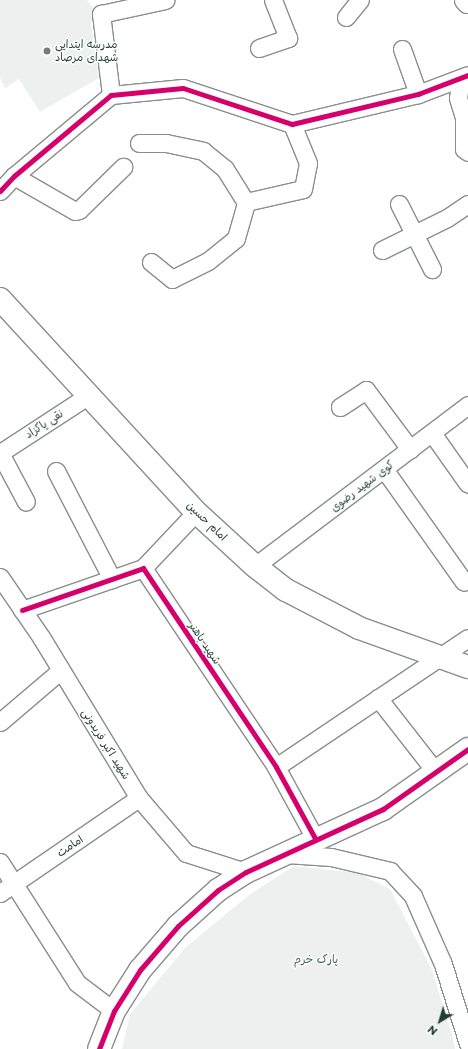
<!DOCTYPE html>
<html>
<head>
<meta charset="utf-8">
<style>
  body { margin:0 }
  #map { position:relative; width:468px; height:1049px; overflow:hidden; background:#fff; font-family:"Playpen Sans","Playpen Sans Arabic",sans-serif }
  div>[style] { position:absolute }
  .built>* { inset:0; background:#edf0ef }
  .roads { filter:drop-shadow(1px 0 #898f8d) drop-shadow(-1px 0 #898f8d) drop-shadow(0 1px #898f8d) drop-shadow(0 -1px #898f8d) }
  .street>* { height:17px; margin:-8.5px; padding:0 8.5px; transform-origin:8.5px; border-radius:8.5px; background:#fff }
  .secondary>* { height:22px; margin:-11px; padding:0 11px; transform-origin:11px; border-radius:11px; background:#fff }
  .cycleway>* { height:5px; margin:-2.5px; padding:0 2.5px; transform-origin:2.5px; border-radius:2.5px; background:#d6006c }
  .dots>* { width:11px; height:11px; translate:-50% -50%; box-sizing:border-box; border:2px solid #fff; border-radius:50% }
  span { translate:-50% -50%; white-space:nowrap; text-align:center; line-height:1.15; -webkit-text-stroke:3px #fff; paint-order:stroke }
  .poi-label { font-size:11px; color:#1f3d34 }
  .left { translate:0 -50%; text-align:left }
  .street-label { font-size:11px; color:#1f3d34 }
  .park-label { font-size:11px; color:#455e57 }
  .north { position:absolute; left:420px; top:1001px; width:40px; height:40px; -webkit-text-stroke:3px #fff; paint-order:stroke; rotate:218deg; font-size:11px; font-weight:700; line-height:16px; text-align:center; color:#1f3d34 }
  .north::after { content:''; display:block; margin:auto; width:14px; height:18px; background:#1f3d34; clip-path:polygon(50% 0,100% 100%,50% 72%,0 100%) }
</style>
</head>
<body>
<div id="map">
  <div class="built">
    <div style="clip-path:polygon(0 0,87px 0,94px 9px,91px 24px,99px 78px,40px 112px,19px 79px,5px 88px,0 78px)"></div>
    <div style="clip-path:polygon(294px 866px,358px 873px,390px 889px,432px 970px,452px 1035px,455px 1049px,122px 1049px,130px 1014px,185px 948px,249px 895px)"></div>
  </div>
  <div class="roads">
    <div class="street">
      <div style="left:346px;top:17px;width:22px;rotate:-51deg"></div>
      <div style="left:259px;top:48px;width:31px;rotate:-19deg"></div>
      <div style="left:288px;top:38px;width:41px;rotate:-111.5deg"></div>
      <div style="left:402px;top:49px;width:48px;rotate:70.4deg"></div>
      <div style="left:461px;top:79px;width:19px;rotate:99deg"></div>
      <div style="left:458px;top:98px;width:21px;rotate:73deg"></div>
      <div style="left:464px;top:118px;width:31px;rotate:90deg"></div>
      <div style="left:464px;top:149px;width:5px;rotate:37deg"></div>
      <div style="left:111px;top:95px;width:82px;rotate:-97deg"></div>
      <div style="left:101px;top:14px;width:66px;rotate:-12.3deg"></div>
      <div style="left:139px;top:143px;width:27px"></div>
      <div style="left:166px;top:143px;width:38px;rotate:12deg"></div>
      <div style="left:203px;top:151px;width:28px;rotate:39deg"></div>
      <div style="left:225px;top:169px;width:39px;rotate:58deg"></div>
      <div style="left:14px;top:176px;width:70px;rotate:29.8deg"></div>
      <div style="left:75px;top:211px;width:4px;rotate:-14deg"></div>
      <div style="left:79px;top:210px;width:62px;rotate:-44.3deg"></div>
      <div style="left:0;top:191px;width:21px;rotate:-47deg"></div>
      <div style="left:14px;top:176px;width:126px;rotate:-39.9deg"></div>
      <div style="left:111px;top:95px;width:72px;rotate:-5.6deg"></div>
      <div style="left:183px;top:88px;width:115px;rotate:18.3deg"></div>
      <div style="left:292px;top:124px;width:130px;rotate:-13.4deg"></div>
      <div style="left:418px;top:94px;width:53px;rotate:-20.8deg"></div>
      <div style="left:399px;top:204px;width:73px;rotate:63.1deg"></div>
      <div style="left:382px;top:250px;width:72px;rotate:-26.2deg"></div>
      <div style="left:447px;top:218px;width:25px;rotate:-34deg"></div>
      <div style="left:151px;top:262px;width:27px;rotate:39deg"></div>
      <div style="left:172px;top:279px;width:40px;rotate:-26.6deg"></div>
      <div style="left:208px;top:261px;width:36px;rotate:-39deg"></div>
      <div style="left:236px;top:238px;width:37px;rotate:-74deg"></div>
      <div style="left:246px;top:202px;width:58px;rotate:-12.8deg"></div>
      <div style="left:303px;top:189px;width:26px;rotate:-79deg"></div>
      <div style="left:308px;top:163px;width:42px;rotate:-112.3deg"></div>
      <div style="left:340px;top:407px;width:31px;rotate:-33deg"></div>
      <div style="left:366px;top:390px;width:74px;rotate:53.3deg"></div>
      <div style="left:432px;top:433px;width:62px;rotate:54.8deg"></div>
      <div style="left:0;top:453px;width:106px;rotate:-33.1deg"></div>
      <div style="left:0;top:453px;width:55px;rotate:62deg"></div>
      <div style="left:384px;top:469px;width:138px;rotate:54.7deg"></div>
      <div style="left:56px;top:471px;width:122px;rotate:62.6deg"></div>
      <div style="left:255px;top:566px;width:267px;rotate:-37.1deg"></div>
      <div style="left:143px;top:568px;width:77px;rotate:-46.6deg"></div>
      <div style="left:0;top:577px;width:73px;rotate:55.7deg"></div>
      <div style="left:41px;top:637px;width:188px;rotate:58.7deg"></div>
      <div style="left:139px;top:798px;width:72px;rotate:49.5deg"></div>
      <div style="left:186px;top:853px;width:63px;rotate:17.6deg"></div>
      <div style="left:22px;top:610px;width:128px;rotate:-19.1deg"></div>
      <div style="left:143px;top:568px;width:239px;rotate:56.2deg"></div>
      <div style="left:276px;top:767px;width:83px;rotate:61.3deg"></div>
      <div style="left:378px;top:698px;width:93px;rotate:52deg"></div>
      <div style="left:0;top:722px;width:80px;rotate:-40.4deg"></div>
      <div style="left:276px;top:767px;width:231px;rotate:-33.9deg"></div>
      <div style="left:286px;top:854px;width:45px;rotate:3.8deg"></div>
      <div style="left:331px;top:857px;width:61px;rotate:13.3deg"></div>
      <div style="left:390px;top:871px;width:34px;rotate:47deg"></div>
      <div style="left:413px;top:896px;width:74px;rotate:66.2deg"></div>
      <div style="left:443px;top:964px;width:84px;rotate:72.6deg"></div>
      <div style="left:0;top:862px;width:143px;rotate:57.5deg"></div>
      <div style="left:77px;top:983px;width:46px;rotate:37.1deg"></div>
      <div style="left:0;top:893px;width:168px;rotate:-34.4deg"></div>
    </div>
    <div class="secondary">
      <div style="left:466px;top:0;width:3px;rotate:45deg"></div>
      <div style="left:0;top:299px;width:289px;rotate:47.4deg"></div>
      <div style="left:196px;top:512px;width:80px;rotate:42.5deg"></div>
      <div style="left:255px;top:566px;width:39px;rotate:38deg"></div>
      <div style="left:286px;top:590px;width:82px;rotate:27.5deg"></div>
      <div style="left:359px;top:628px;width:116px;rotate:19.7deg"></div>
      <div style="left:99px;top:1049px;width:41px;rotate:-68.5deg"></div>
      <div style="left:114px;top:1011px;width:49px;rotate:-57.6deg"></div>
      <div style="left:140px;top:970px;width:58px;rotate:-49.2deg"></div>
      <div style="left:178px;top:926px;width:54px;rotate:-42deg"></div>
      <div style="left:218px;top:890px;width:33px;rotate:-33deg"></div>
      <div style="left:246px;top:872px;width:151px;rotate:-24.7deg"></div>
      <div style="left:383px;top:809px;width:104px;rotate:-35.2deg"></div>
    </div>
  </div>
  <div class="cycleway">
    <div style="left:0;top:191px;width:21px;rotate:-47deg"></div>
    <div style="left:14px;top:176px;width:126px;rotate:-39.9deg"></div>
    <div style="left:111px;top:95px;width:72px;rotate:-5.6deg"></div>
    <div style="left:183px;top:88px;width:115px;rotate:18.3deg"></div>
    <div style="left:292px;top:124px;width:130px;rotate:-13.4deg"></div>
    <div style="left:418px;top:94px;width:53px;rotate:-20.8deg"></div>
    <div style="left:22px;top:610px;width:128px;rotate:-19.1deg"></div>
    <div style="left:143px;top:568px;width:239px;rotate:56.2deg"></div>
    <div style="left:276px;top:767px;width:83px;rotate:61.3deg"></div>
    <div style="left:99px;top:1049px;width:41px;rotate:-68.5deg"></div>
    <div style="left:114px;top:1011px;width:49px;rotate:-57.6deg"></div>
    <div style="left:140px;top:970px;width:58px;rotate:-49.2deg"></div>
    <div style="left:178px;top:926px;width:54px;rotate:-42deg"></div>
    <div style="left:218px;top:890px;width:33px;rotate:-33deg"></div>
    <div style="left:246px;top:872px;width:151px;rotate:-24.7deg"></div>
    <div style="left:383px;top:809px;width:104px;rotate:-35.2deg"></div>
  </div>
  <div class="dots">
    <div style="left:47px;top:51px;background:#6d817b"></div>
  </div>
  <div class="poi-label">
    <span class="left" style="left:55px;top:51px">مدرسه ایتدایی<br>شهدای مرصاد</span>
  </div>
  <div class="street-label">
    <span style="left:44px;top:424px;rotate:-33deg">نقی پاکزاد</span>
    <span style="left:362px;top:486px;rotate:-37deg">کوی شهید رضوی</span>
    <span style="left:207px;top:521px;rotate:44deg">امام حسین</span>
    <span style="left:205px;top:643px;rotate:56deg">شهید باهنر</span>
    <span style="left:106px;top:744px;rotate:58deg">شهید اکبر فریدونی</span>
    <span style="left:70px;top:846px;rotate:-34deg">امامت</span>
  </div>
  <div class="park-label">
    <span style="left:316px;top:959px">پارک خرم</span>
  </div>
  <div class="north">N</div>
</div>
</body>
</html>
